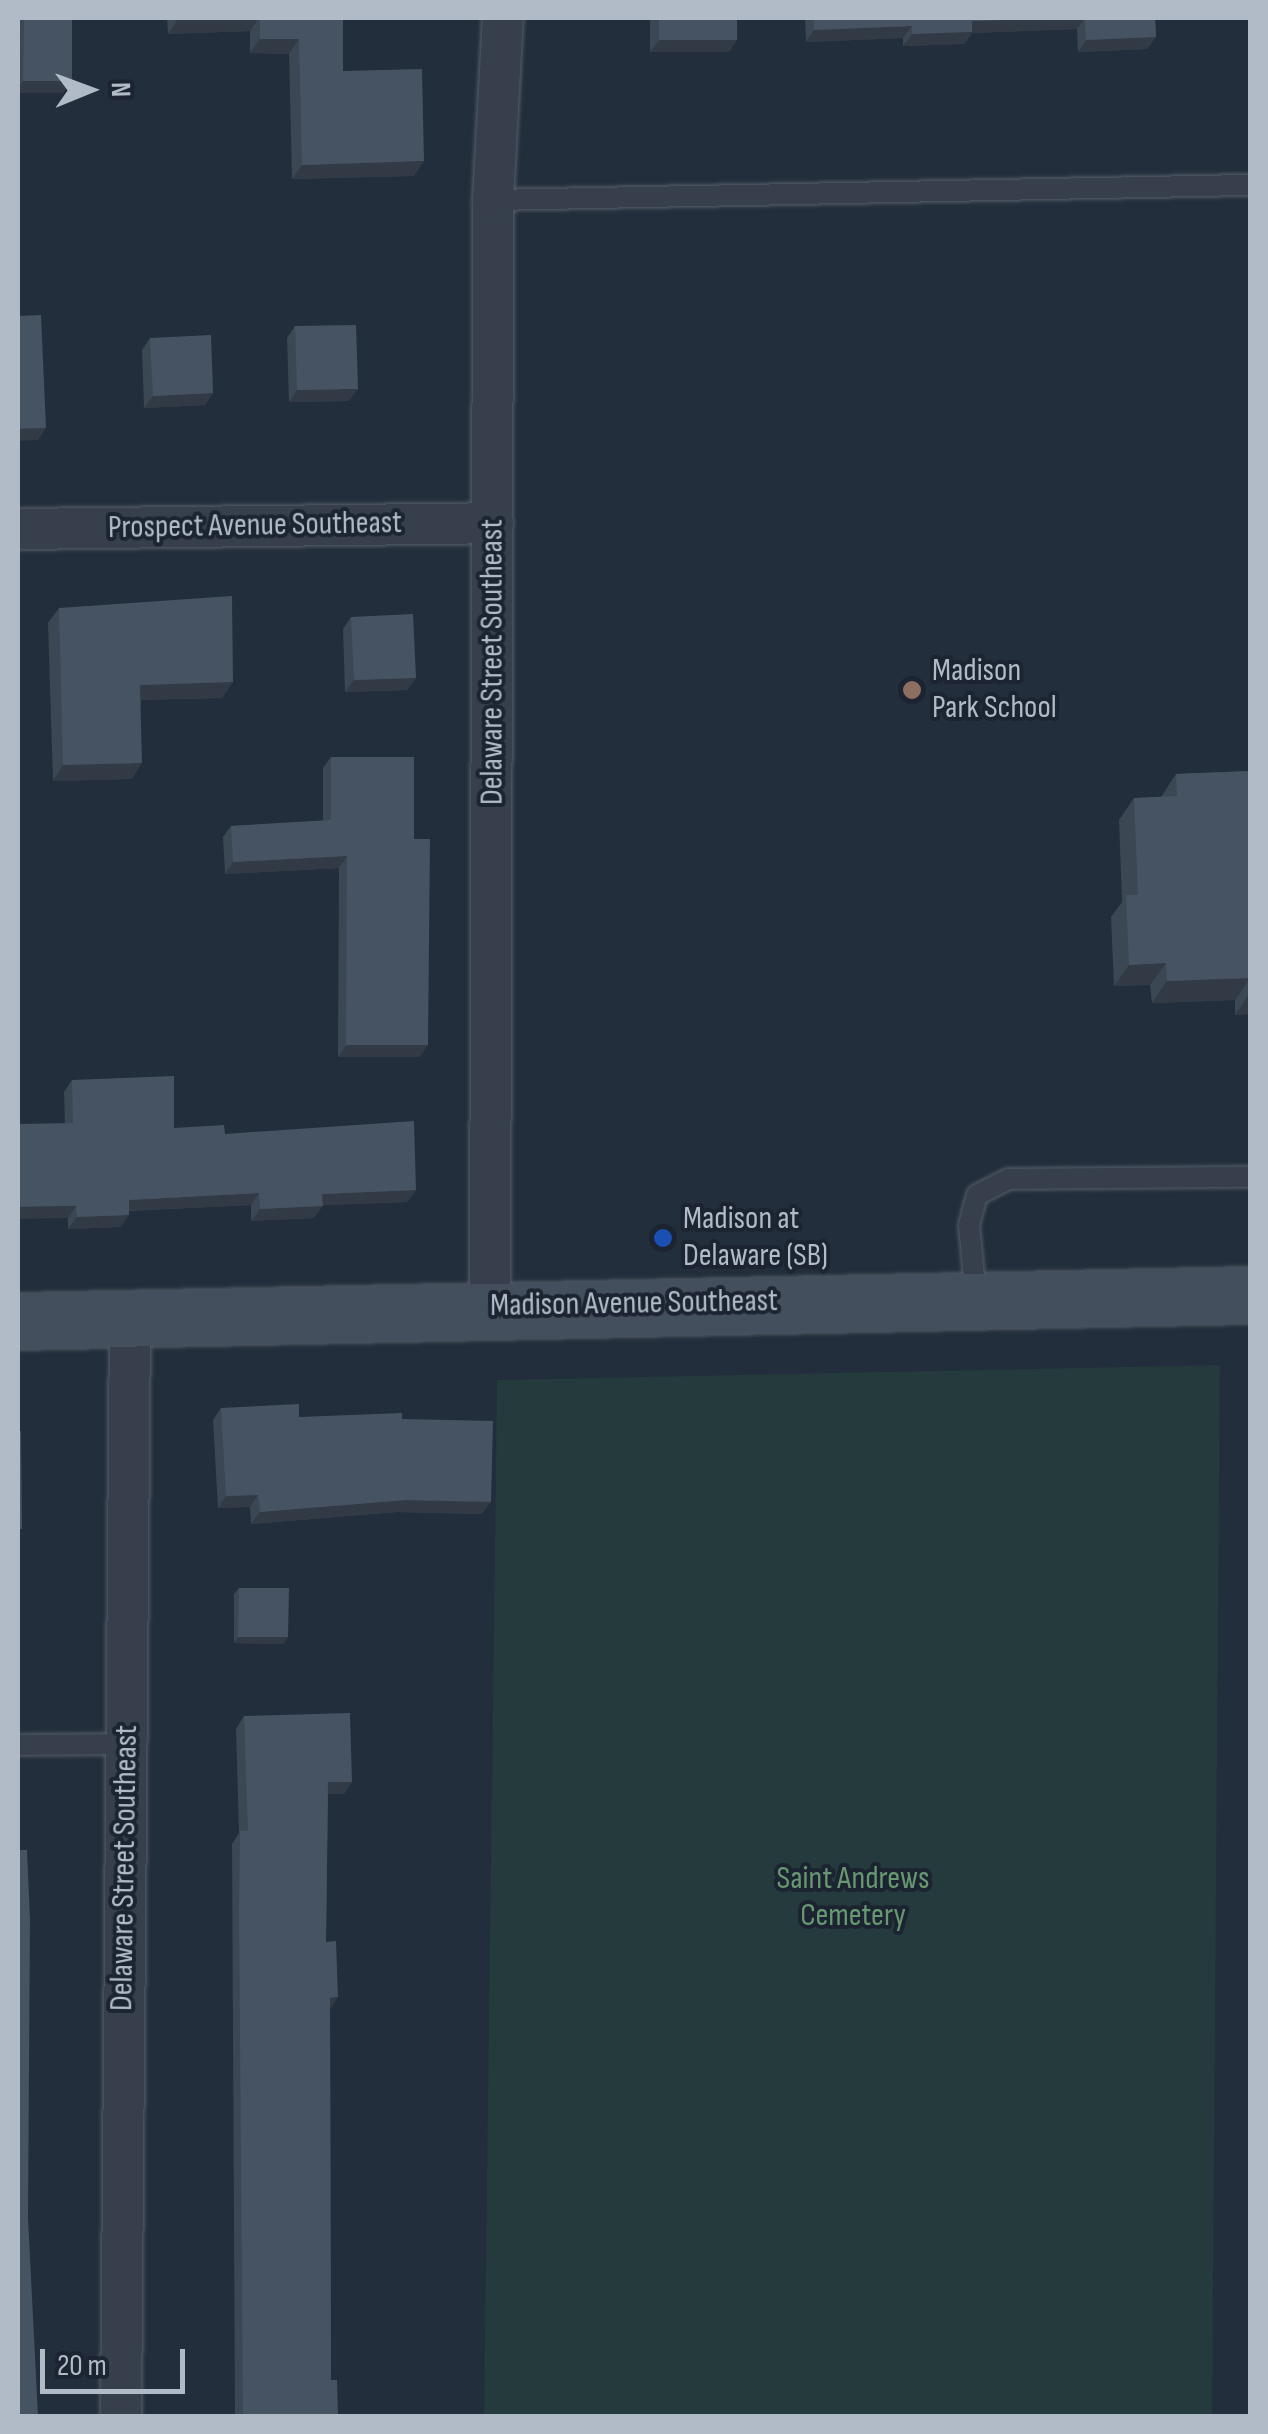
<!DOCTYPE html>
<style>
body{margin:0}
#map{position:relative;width:1268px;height:2434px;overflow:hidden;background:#222e3b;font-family:"Sofia Sans Condensed",sans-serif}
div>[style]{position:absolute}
.green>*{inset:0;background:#243a3c}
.roads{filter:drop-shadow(0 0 2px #545d69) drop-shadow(0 0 2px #545d69)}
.lane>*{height:20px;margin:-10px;padding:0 10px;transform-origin:10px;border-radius:10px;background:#363f4b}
.street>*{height:40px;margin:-20px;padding:0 20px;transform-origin:20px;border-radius:20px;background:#363f4b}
.secondary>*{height:55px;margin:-27.5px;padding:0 27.5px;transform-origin:27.5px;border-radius:27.5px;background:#444f5e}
.wall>*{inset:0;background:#3c4754}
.shaded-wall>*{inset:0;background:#313a45}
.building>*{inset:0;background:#465362}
.dots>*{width:28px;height:28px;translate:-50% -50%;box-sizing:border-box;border:5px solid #1b2430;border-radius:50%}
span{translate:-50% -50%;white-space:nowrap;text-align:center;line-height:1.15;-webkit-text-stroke:8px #1b2430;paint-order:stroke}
.street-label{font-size:32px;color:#b1bac7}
.poi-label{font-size:32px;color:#b1bac7}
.left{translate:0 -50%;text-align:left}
.park-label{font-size:32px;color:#689871}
.frame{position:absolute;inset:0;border:20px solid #b1bac7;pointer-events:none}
.north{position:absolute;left:40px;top:40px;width:100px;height:100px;-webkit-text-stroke:8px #1b2430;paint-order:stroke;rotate:89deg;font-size:28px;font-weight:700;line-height:40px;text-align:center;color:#b1bac7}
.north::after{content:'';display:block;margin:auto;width:35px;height:45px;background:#b1bac7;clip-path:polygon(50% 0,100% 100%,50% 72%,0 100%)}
.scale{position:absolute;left:40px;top:2349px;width:145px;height:45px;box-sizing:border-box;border:5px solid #b1bac7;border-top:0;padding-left:12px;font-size:30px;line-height:35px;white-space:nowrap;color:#b1bac7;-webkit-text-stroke:8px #1b2430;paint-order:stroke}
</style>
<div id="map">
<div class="green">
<i style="clip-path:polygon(1220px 1365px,1212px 2416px,484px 2416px,497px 1380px)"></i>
</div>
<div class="roads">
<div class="lane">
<i style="left:493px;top:200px;width:757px;rotate:-1.14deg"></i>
<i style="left:976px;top:1297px;width:72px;rotate:-95.6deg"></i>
<i style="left:969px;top:1225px;width:31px;rotate:-75deg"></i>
<i style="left:977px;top:1195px;width:36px;rotate:-27deg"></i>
<i style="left:1009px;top:1179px;width:241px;rotate:-0.5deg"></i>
<i style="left:18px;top:1745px;width:109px;rotate:-0.5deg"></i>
</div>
<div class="street">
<i style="left:18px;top:529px;width:475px;rotate:-0.7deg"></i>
<i style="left:490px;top:1308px;width:1108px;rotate:-89.84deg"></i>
<i style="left:493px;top:200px;width:182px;rotate:-86.9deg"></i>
<i style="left:121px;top:2416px;width:1096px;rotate:-89.53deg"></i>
</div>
<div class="secondary">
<i style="left:18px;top:1321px;width:1232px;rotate:-1.21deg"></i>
</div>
</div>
<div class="wall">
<i style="clip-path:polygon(18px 18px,72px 18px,72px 81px,63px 93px,18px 93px)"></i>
<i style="clip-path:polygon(167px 18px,343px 18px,343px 71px,414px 176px,292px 179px,289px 54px,250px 53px,250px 31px,168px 34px)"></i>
<i style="clip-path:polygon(650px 18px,737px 18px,729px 52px,650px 52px)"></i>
<i style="clip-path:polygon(805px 18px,1155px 18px,1156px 37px,1147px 49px,1078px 52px,1077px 29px,972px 33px,964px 44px,903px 46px,903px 38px,806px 42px)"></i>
<i style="clip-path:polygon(295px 326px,349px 401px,289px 402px,287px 338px)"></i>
<i style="clip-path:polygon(150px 338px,213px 393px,205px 405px,144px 408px,142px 350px)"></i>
<i style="clip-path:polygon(59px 608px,233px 682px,222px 698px,141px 700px,132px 779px,53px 781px,48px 623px)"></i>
<i style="clip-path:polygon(351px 617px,416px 678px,407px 690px,345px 692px,343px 629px)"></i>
<i style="clip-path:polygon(331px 757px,414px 839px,420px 1057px,338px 1057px,339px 868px,225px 874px,223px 837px,231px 826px,323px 821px,323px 768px)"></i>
<i style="clip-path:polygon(1250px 771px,1250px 1014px,1235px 1015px,1235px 1000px,1152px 1003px,1150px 985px,1114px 986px,1111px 917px,1122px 902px,1119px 820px,1134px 798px,1161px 797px,1176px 774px)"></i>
<i style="clip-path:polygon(72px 1080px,174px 1128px,225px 1134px,416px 1190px,407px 1202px,322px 1205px,314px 1218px,251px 1221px,251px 1205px,129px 1211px,121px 1227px,68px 1229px,64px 1092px)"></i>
<i style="clip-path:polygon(221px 1408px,299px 1417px,402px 1419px,482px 1514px,397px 1512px,251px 1524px,250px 1507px,218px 1508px,213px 1420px)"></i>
<i style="clip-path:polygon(239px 1588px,284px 1644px,234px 1643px,234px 1594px)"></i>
<i style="clip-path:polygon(244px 1716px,352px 1782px,344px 1794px,328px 1794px,326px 1942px,330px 2010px,331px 2380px,338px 2416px,235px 2416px,232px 1844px,239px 1833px,236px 1729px)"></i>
</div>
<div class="shaded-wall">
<i style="clip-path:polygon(230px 18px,259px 18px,250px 31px,168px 34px,178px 19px)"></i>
<i style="clip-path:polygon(1085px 18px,1077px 29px,972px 33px,964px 44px,903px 46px,912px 34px,972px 21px)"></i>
<i style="clip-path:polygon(912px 26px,903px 38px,806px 42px,814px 30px)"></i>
<i style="clip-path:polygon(1156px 37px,1147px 49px,1078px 52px,1086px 40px)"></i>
<i style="clip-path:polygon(260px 39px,299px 39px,289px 54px,250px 53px)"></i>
<i style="clip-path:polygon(659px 40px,737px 40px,729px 52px,650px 52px)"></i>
<i style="clip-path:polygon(23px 81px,72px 81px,63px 93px,18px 93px,18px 89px)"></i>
<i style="clip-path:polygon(424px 161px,414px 176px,292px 179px,302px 165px)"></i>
<i style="clip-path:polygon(358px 389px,349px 401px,289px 402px,297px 390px)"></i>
<i style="clip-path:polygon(213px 393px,205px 405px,144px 408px,153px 396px)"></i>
<i style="clip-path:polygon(46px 428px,38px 440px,18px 441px,18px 429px)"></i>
<i style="clip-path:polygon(416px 678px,407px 690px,345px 692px,354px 680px)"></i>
<i style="clip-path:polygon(233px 682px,222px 698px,129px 700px,140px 685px)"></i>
<i style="clip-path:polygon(142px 763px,132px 779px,53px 781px,63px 765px)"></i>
<i style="clip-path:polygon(347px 856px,339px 868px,225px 874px,233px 862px)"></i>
<i style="clip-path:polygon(1166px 963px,1150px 985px,1114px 986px,1129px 965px)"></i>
<i style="clip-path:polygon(1250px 978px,1235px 1000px,1152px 1003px,1167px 981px)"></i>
<i style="clip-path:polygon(1250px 993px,1250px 1014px,1235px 1015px)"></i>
<i style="clip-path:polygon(346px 1045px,428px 1045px,420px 1057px,338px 1057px)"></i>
<i style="clip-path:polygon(416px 1190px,407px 1202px,314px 1206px,322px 1194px)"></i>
<i style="clip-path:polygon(259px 1193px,251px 1205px,120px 1211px,129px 1200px)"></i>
<i style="clip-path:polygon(76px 1206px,68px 1218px,18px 1219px,18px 1207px)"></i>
<i style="clip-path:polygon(323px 1206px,314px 1218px,251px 1221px,260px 1209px)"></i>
<i style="clip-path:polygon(129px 1215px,121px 1227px,68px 1229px,77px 1217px)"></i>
<i style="clip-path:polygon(258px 1495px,250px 1507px,218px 1508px,226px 1496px)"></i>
<i style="clip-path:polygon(406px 1500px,491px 1502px,482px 1514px,397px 1512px,251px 1524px,260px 1512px)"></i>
<i style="clip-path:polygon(238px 1637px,288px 1637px,284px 1644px,234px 1643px)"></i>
<i style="clip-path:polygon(328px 1782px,352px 1782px,344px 1794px,319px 1794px)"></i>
<i style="clip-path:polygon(338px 1997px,330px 2010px,330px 1998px)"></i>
</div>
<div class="building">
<i style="clip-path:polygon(24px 18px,72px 18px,72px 81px,23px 81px)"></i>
<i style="clip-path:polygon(178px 18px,230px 18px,178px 19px)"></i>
<i style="clip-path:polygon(260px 18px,343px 18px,343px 71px,422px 69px,424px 161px,302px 165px,299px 39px,260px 39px)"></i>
<i style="clip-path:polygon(659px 18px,737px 18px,737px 40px,659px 40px)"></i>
<i style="clip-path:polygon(814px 18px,1070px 18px,972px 21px,972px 32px,912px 34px,912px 26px,814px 30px)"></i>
<i style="clip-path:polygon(1085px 18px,1155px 18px,1156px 37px,1086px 40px)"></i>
<i style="clip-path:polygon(41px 315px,46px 428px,18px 429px,18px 316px)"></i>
<i style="clip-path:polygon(356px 325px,358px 389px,297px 390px,295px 326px)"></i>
<i style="clip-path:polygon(211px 335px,213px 393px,153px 396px,150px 338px)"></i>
<i style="clip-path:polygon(232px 596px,233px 682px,140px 685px,142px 763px,63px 765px,59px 608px)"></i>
<i style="clip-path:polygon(413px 614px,416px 678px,354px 680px,351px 617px)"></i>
<i style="clip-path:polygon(331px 757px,414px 757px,414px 839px,430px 839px,428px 1045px,346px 1045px,347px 856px,233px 862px,231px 826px,331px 820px)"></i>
<i style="clip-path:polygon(1250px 771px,1250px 993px,1250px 978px,1167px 981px,1166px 963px,1129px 965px,1126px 895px,1138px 895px,1134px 798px,1177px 796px,1176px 774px)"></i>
<i style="clip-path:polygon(174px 1076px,174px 1128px,224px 1125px,225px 1134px,414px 1121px,416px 1190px,322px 1194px,323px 1206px,260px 1209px,259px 1193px,129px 1200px,129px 1215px,77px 1217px,76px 1206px,18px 1207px,18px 1124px,73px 1123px,72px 1080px)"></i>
<i style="clip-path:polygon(299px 1404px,299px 1417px,402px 1413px,402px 1419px,493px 1421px,491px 1502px,406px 1500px,260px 1512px,258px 1495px,226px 1496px,221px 1408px)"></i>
<i style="clip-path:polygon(18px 1431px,21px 1431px,22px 1529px,18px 1529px)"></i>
<i style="clip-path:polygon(239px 1588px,289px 1588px,288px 1637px,238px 1637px)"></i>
<i style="clip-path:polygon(350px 1713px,352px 1782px,328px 1782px,326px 1942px,336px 1941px,338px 1997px,330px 1998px,331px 2380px,337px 2380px,338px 2416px,243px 2416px,239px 1909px,240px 1831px,248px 1831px,244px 1716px)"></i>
<i style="clip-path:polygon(18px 1850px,27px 1850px,30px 1919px,28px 2218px,38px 2416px,18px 2416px)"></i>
</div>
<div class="dots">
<i style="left:912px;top:690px;background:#8d6e63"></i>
<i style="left:663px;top:1238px;background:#1a4fb4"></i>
</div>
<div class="street-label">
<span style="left:255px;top:526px;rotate:-1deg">Prospect Avenue Southeast</span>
<span style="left:493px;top:662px;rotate:-90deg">Delaware Street Southeast</span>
<span style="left:634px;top:1304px;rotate:-1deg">Madison Avenue Southeast</span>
<span style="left:125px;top:1868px;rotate:-89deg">Delaware Street Southeast</span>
</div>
<div class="poi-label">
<span class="left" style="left:932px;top:690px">Madison<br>Park School</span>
<span class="left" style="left:683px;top:1238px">Madison at<br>Delaware (SB)</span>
</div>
<div class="park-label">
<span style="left:853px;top:1898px">Saint Andrews<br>Cemetery</span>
</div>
<div class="frame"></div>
<div class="north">N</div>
<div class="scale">20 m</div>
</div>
